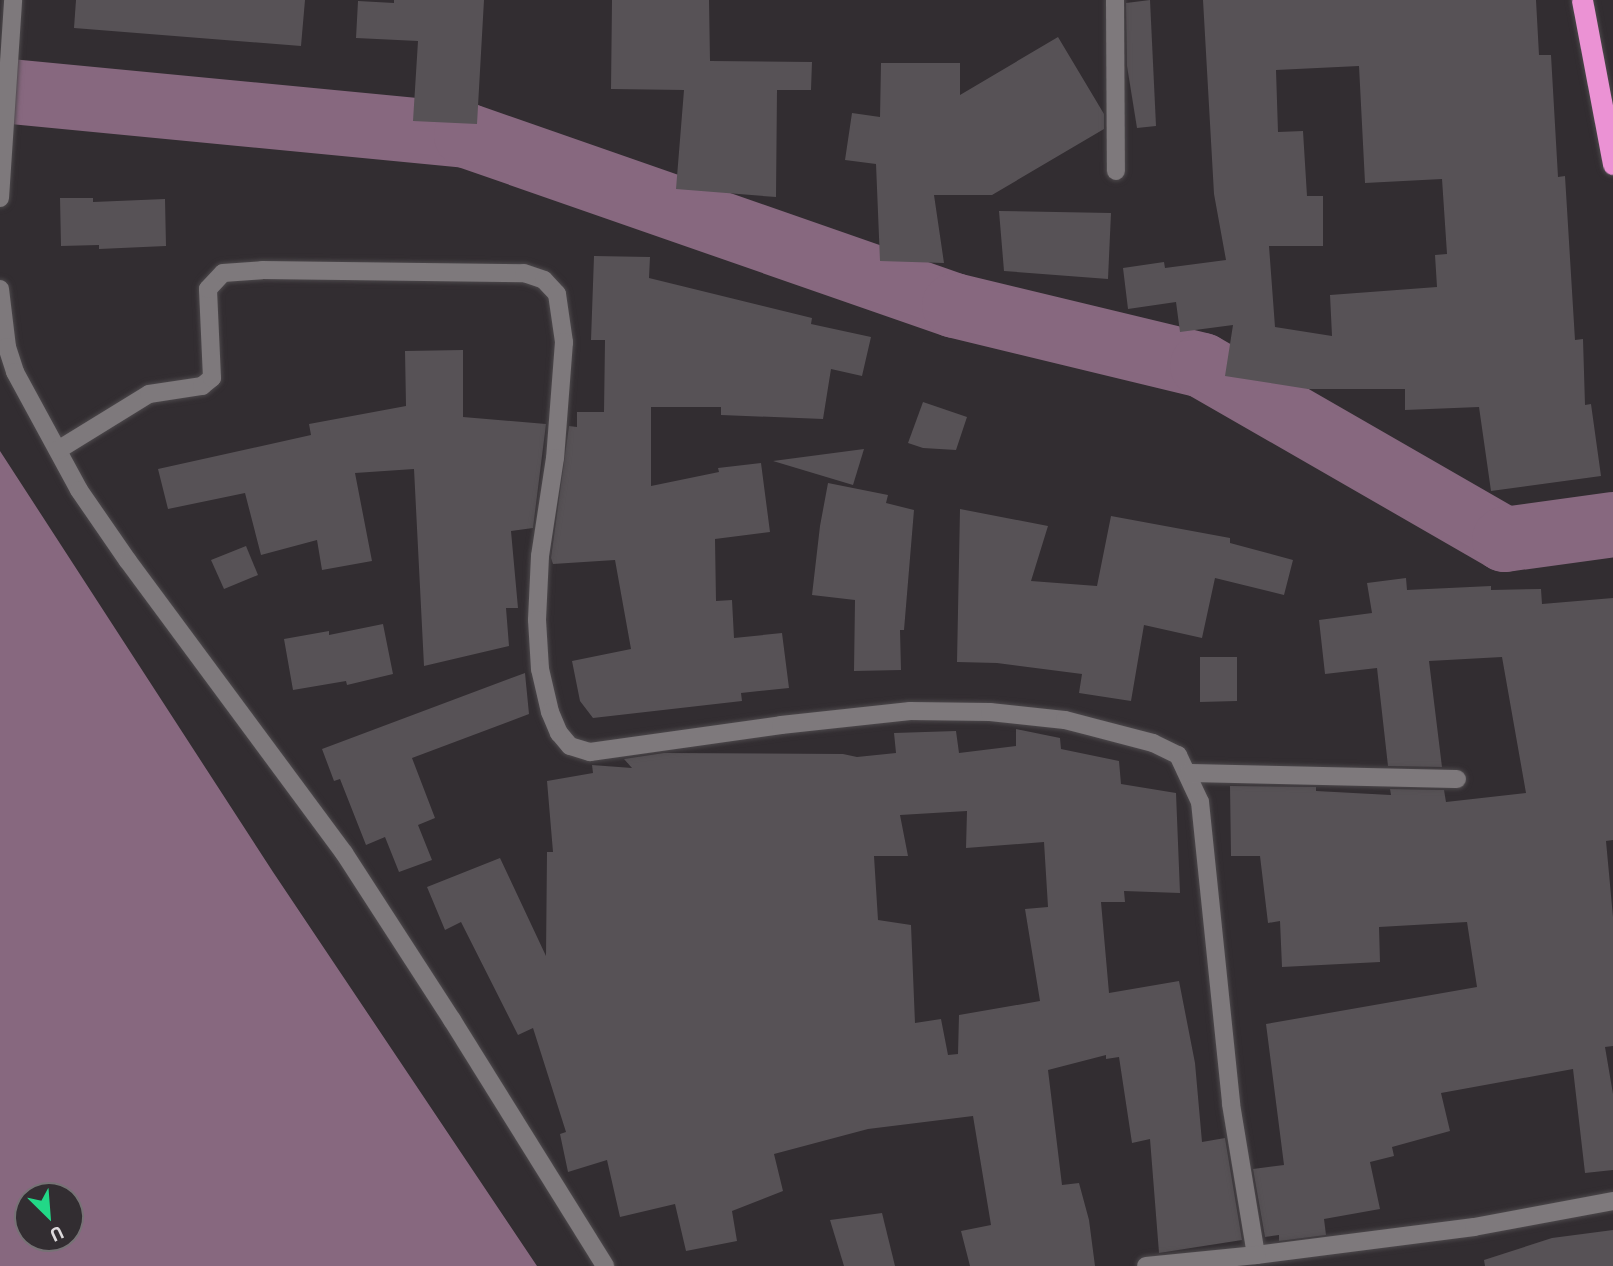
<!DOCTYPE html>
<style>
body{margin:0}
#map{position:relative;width:1613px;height:1266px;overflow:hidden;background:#322d31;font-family:"Titillium Web",sans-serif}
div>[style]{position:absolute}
.water>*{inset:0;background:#87687f}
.river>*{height:65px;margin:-32.5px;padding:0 32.5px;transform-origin:32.5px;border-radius:32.5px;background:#87687f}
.building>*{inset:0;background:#575256}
.roads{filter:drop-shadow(0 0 2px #4d494c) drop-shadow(0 0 2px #4d494c)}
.minor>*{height:18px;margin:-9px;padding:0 9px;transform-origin:9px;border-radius:9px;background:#7e797c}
.highway>*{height:21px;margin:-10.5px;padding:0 10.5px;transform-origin:10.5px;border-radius:10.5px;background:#eb92d4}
span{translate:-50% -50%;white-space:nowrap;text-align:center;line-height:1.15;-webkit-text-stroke:5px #322d31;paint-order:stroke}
.north{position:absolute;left:14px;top:1182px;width:70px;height:70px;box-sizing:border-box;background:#322d31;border:2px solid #767275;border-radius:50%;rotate:155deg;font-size:19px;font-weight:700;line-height:28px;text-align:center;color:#dddadc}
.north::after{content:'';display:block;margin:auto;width:24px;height:32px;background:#22d887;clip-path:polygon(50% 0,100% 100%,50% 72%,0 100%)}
</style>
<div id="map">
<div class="water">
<i style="clip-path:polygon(evenodd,0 451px,273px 872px,537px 1266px,0 1266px,0 451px,28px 1196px,70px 1196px,70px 1238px,28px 1238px,28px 1196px)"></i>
</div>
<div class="river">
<i style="left:0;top:90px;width:468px;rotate:5.5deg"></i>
<i style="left:466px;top:135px;width:517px;rotate:19.21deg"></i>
<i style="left:954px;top:305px;width:255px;rotate:13.6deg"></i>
<i style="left:1202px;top:365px;width:349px;rotate:29.9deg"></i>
<i style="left:1504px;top:539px;width:110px;rotate:-7.8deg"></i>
</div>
<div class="building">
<i style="clip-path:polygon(76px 0,305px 0,301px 46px,74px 28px)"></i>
<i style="clip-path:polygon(394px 0,484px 0,477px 124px,413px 121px,418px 41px,356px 38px,358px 1px,394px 3px)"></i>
<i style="clip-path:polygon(612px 0,709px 0,710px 61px,812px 62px,811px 90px,777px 90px,776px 197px,676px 189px,684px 90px,611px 89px)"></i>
<i style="clip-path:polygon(1150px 0,1156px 126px,1137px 128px,1127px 66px,1126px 3px)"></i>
<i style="clip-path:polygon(evenodd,1203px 0,1536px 0,1539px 55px,1551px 55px,1558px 177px,1565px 176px,1575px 340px,1583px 339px,1585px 405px,1591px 404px,1601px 476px,1491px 491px,1479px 407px,1405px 410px,1405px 389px,1308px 389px,1225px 376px,1233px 325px,1180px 332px,1176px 302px,1128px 309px,1123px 268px,1164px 262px,1165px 268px,1226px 260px,1214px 194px,1203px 0,1359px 66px,1365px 183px,1442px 179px,1447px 254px,1435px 255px,1437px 287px,1330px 295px,1332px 336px,1275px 327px,1269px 246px,1323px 246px,1323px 196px,1307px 196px,1303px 131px,1278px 132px,1276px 70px,1359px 66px)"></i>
<i style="clip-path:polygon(1058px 37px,1104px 114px,1104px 129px,992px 195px,934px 195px,944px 263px,880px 261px,876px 164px,845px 160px,852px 113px,880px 117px,881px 63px,960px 63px,960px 95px)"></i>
<i style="clip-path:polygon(60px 198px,93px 198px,93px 202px,165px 199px,166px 246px,99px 249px,99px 245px,61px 246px)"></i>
<i style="clip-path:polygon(999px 211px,1111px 213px,1108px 279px,1004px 271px)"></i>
<i style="clip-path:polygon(594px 256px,650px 257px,649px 278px,812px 318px,811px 324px,871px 337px,862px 376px,831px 369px,823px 419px,721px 415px,721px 407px,651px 407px,651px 486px,719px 472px,718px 468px,761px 463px,770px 532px,715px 539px,716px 601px,732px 600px,734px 638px,782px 633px,789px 688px,741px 693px,742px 701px,593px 718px,580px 701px,572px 661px,631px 649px,615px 560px,553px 564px,551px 558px,569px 426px,577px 427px,577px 412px,604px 412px,605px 340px,591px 340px)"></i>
<i style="clip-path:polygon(463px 350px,463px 417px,546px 424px,533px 528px,511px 531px,518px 608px,506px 608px,509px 646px,424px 666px,414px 469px,355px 473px,372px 561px,322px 570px,317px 540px,261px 555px,245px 493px,168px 509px,158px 469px,311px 435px,309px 424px,406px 406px,405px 351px)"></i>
<i style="clip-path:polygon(923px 402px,967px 417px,956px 450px,923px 448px,908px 443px)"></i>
<i style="clip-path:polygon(864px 449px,853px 485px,773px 461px)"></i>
<i style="clip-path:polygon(828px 483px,888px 495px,886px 503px,914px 510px,904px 630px,900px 630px,901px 670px,854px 671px,855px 600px,812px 595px,820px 526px)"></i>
<i style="clip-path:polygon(960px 509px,1048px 526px,1031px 581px,1097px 586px,1111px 516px,1230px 538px,1230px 543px,1293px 560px,1284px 595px,1215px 578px,1202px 638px,1144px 625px,1131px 701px,1079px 693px,1082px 674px,997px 663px,957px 662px)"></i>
<i style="clip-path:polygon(246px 546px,258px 575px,224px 589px,211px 560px)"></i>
<i style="clip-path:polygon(1406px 578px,1407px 590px,1491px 586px,1491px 590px,1541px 589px,1542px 604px,1613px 598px,1613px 840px,1606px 841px,1613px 917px,1613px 1046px,1605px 1047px,1613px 1094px,1613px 1170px,1585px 1173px,1573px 1069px,1441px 1093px,1450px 1131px,1392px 1147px,1394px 1156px,1370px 1162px,1380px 1209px,1324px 1219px,1326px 1235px,1279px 1241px,1279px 1235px,1265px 1237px,1253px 1169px,1284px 1165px,1266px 1024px,1477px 987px,1467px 922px,1379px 927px,1380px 962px,1282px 967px,1280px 921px,1268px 923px,1260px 856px,1231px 856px,1230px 786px,1316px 787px,1316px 791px,1391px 795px,1390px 789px,1444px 790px,1446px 802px,1526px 793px,1502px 657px,1429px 661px,1442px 767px,1388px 766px,1377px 668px,1325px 674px,1319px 620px,1372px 613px,1367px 583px)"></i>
<i style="clip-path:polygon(383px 624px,393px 674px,347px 685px,346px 681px,293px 690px,284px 639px,329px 631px,329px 635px)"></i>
<i style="clip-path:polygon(1200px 657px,1237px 657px,1237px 701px,1200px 702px)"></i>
<i style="clip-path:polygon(525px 673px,529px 714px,412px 758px,435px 818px,418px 825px,432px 860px,399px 872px,385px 837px,366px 845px,340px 779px,334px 781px,322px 749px)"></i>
<i style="clip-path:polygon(evenodd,1016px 729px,1060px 738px,1061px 749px,1119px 761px,1121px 784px,1176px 793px,1180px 893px,1124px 891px,1125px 902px,1101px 902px,1109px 993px,1179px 981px,1195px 1063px,1202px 1142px,1225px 1138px,1242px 1240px,1159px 1253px,1150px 1139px,1132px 1143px,1119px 1057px,1106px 1059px,1106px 1055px,1048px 1070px,1062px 1185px,1079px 1183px,1089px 1220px,1095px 1266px,970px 1266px,961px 1231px,991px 1225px,973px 1116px,868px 1129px,774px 1154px,783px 1191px,732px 1211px,737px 1241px,686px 1251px,675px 1204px,620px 1217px,607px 1160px,568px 1172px,560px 1134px,566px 1132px,533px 1028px,518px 1035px,461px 922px,445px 930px,427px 887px,500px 858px,546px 956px,547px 852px,553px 852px,547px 781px,593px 773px,592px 765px,632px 768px,624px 759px,664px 753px,843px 754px,857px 757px,896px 753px,894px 733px,956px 731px,959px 753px,1016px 746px,1016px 729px,967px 811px,966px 848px,1044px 842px,1048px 907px,1025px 909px,1040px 1001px,959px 1015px,958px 1054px,948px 1055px,941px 1019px,915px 1023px,911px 925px,878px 920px,874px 856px,908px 856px,900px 815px,967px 811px)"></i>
<i style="clip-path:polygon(882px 1213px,895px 1266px,844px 1266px,830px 1220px)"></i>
<i style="clip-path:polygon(1613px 1230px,1613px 1266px,1485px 1266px,1484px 1260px,1552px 1238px)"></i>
</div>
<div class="roads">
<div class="minor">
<i style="left:1115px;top:0;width:171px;rotate:89.7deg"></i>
<i style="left:0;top:198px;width:198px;rotate:-86.2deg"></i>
<i style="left:0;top:289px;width:58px;rotate:83.1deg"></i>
<i style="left:7px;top:347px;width:26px;rotate:72deg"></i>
<i style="left:15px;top:372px;width:134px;rotate:61.5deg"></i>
<i style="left:79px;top:490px;width:86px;rotate:55.4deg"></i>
<i style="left:128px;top:561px;width:363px;rotate:53.5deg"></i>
<i style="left:344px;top:853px;width:199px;rotate:57.1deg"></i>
<i style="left:452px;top:1020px;width:290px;rotate:58.1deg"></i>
<i style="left:58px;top:450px;width:107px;rotate:-31.6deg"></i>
<i style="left:149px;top:394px;width:54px;rotate:-8.6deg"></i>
<i style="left:202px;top:386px;width:13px;rotate:-39deg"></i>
<i style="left:212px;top:378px;width:89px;rotate:-92.6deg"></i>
<i style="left:208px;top:289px;width:22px;rotate:-47deg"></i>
<i style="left:223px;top:273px;width:39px;rotate:-4deg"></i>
<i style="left:262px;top:270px;width:262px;rotate:0.7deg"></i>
<i style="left:524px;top:273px;width:21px;rotate:19deg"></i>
<i style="left:544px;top:280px;width:19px;rotate:47deg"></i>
<i style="left:557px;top:294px;width:49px;rotate:81.7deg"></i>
<i style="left:564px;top:342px;width:116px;rotate:94.4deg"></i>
<i style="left:555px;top:458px;width:99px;rotate:98.7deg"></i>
<i style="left:540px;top:556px;width:64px;rotate:92.7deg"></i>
<i style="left:537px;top:620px;width:49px;rotate:86.5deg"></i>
<i style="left:540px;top:669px;width:44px;rotate:76.9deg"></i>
<i style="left:550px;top:712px;width:23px;rotate:67deg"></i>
<i style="left:559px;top:733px;width:17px;rotate:50deg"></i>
<i style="left:570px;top:746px;width:21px;rotate:17deg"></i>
<i style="left:590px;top:752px;width:193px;rotate:-8deg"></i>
<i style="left:781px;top:725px;width:130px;rotate:-6.2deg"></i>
<i style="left:910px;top:711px;width:80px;rotate:0.7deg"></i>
<i style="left:990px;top:712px;width:75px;rotate:6.1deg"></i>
<i style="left:1065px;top:720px;width:91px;rotate:14.6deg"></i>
<i style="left:1153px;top:743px;width:28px;rotate:26deg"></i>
<i style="left:1178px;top:755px;width:52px;rotate:64.9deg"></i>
<i style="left:1200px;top:802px;width:304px;rotate:84.1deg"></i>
<i style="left:1231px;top:1104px;width:153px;rotate:80.6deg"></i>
<i style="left:1256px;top:1255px;width:220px;rotate:-7.3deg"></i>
<i style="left:1474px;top:1227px;width:141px;rotate:-10.6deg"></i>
<i style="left:1189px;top:773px;width:268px;rotate:1.3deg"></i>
<i style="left:1146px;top:1266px;width:111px;rotate:-5.7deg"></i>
</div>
<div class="highway">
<i style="left:1582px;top:0;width:167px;rotate:79.3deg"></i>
</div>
</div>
<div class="north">U</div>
</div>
